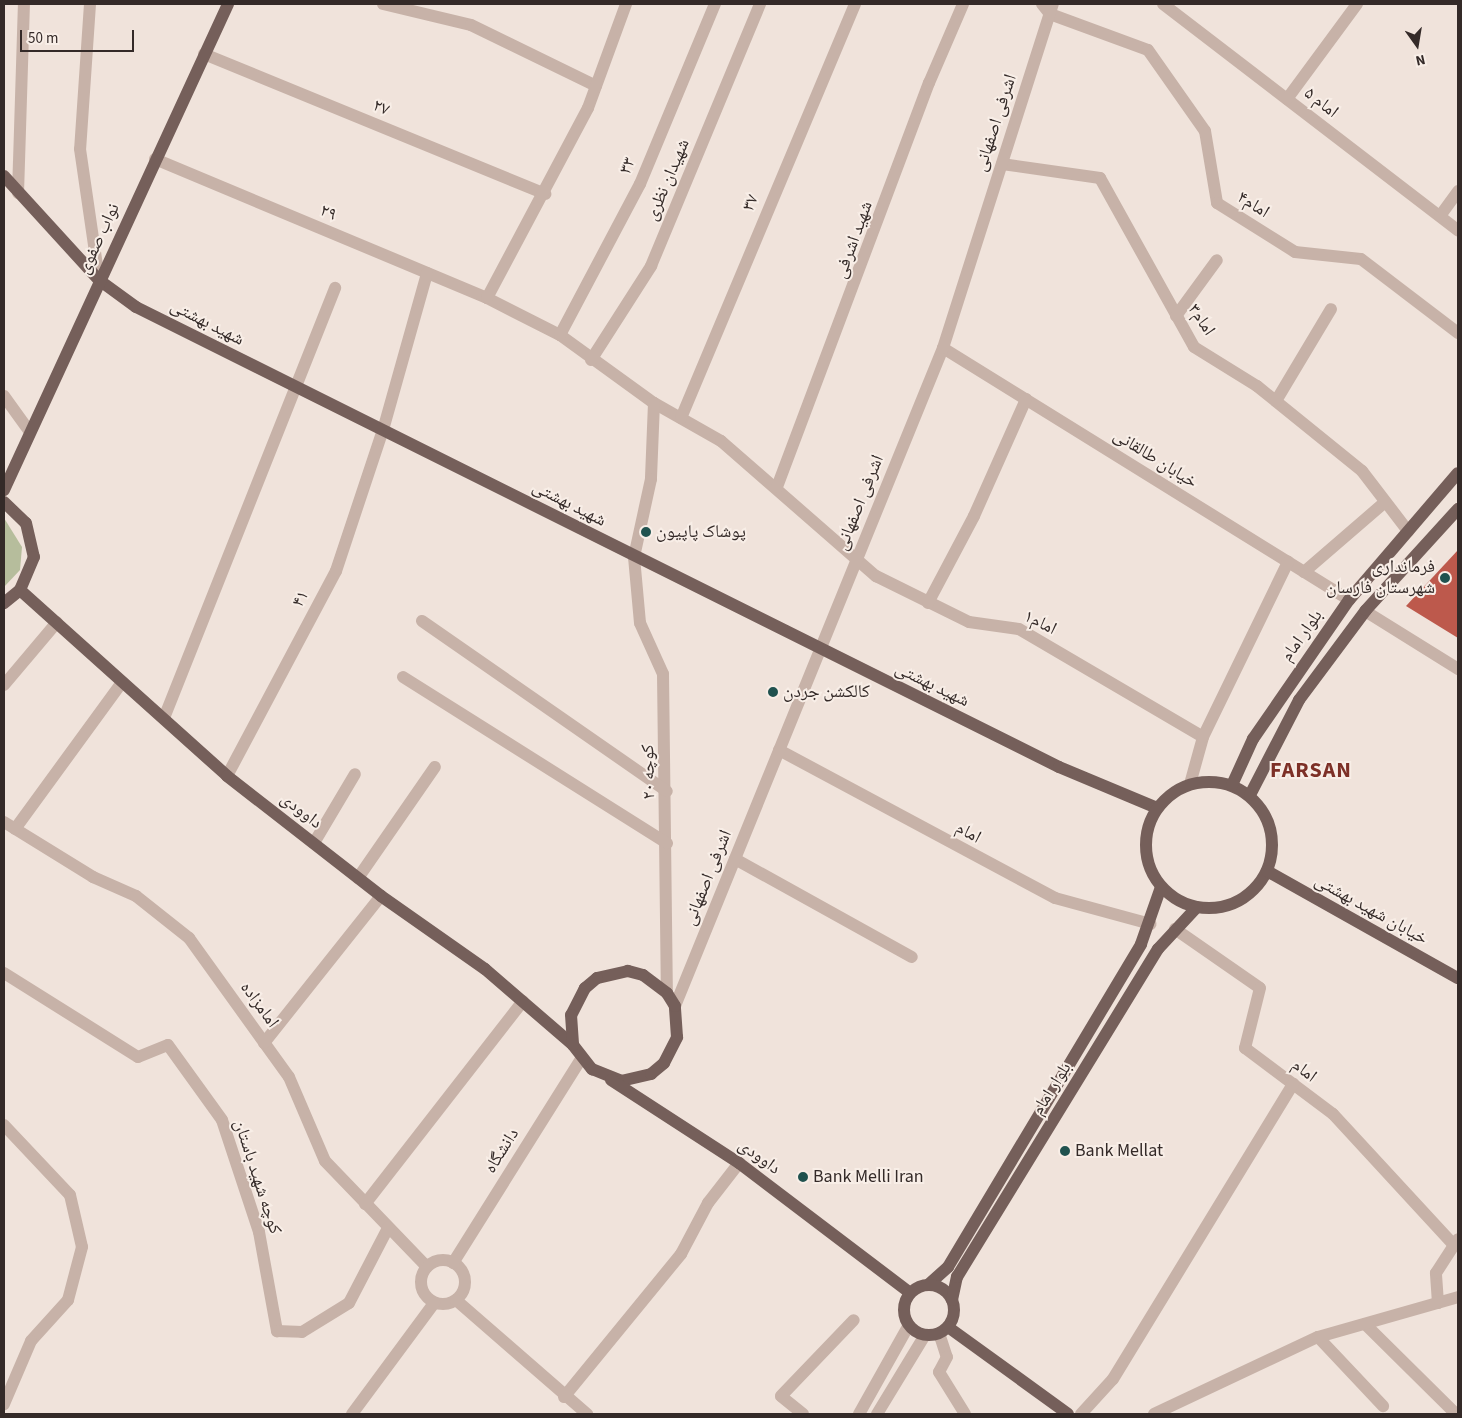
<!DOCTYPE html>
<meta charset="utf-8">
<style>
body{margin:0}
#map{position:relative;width:1462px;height:1418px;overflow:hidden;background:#f0e3db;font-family:"Source Sans 3","Noto Naskh Arabic",sans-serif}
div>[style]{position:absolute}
.green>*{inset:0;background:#b6bd9c}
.building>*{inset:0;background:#bd594c}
.minor>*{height:12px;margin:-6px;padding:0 6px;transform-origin:6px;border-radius:6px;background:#c7b2a8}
.minor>.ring{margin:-6px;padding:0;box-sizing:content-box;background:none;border:12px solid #c7b2a8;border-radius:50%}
.major>*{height:12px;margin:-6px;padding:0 6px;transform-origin:6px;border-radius:6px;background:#755f5a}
.major>.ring{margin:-6px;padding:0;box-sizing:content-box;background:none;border:12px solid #755f5a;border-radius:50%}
.dots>*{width:14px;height:14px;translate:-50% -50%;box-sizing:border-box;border:2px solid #f8eee7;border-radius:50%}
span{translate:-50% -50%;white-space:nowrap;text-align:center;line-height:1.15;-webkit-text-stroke:4px #f8eee7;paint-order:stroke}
.street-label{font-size:18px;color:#342a28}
.poi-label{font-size:18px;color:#342a28}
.left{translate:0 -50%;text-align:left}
.right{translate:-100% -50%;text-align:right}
.district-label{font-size:22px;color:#7d3027;font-weight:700;letter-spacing:1px}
.frame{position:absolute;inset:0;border:5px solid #342a28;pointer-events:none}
.north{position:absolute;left:1392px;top:20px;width:50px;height:50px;-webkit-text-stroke:4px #f8eee7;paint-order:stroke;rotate:167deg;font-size:14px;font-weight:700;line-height:20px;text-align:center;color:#342a28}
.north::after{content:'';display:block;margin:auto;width:18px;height:22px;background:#342a28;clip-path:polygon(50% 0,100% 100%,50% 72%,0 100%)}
.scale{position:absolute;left:20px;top:30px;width:114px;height:22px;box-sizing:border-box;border:2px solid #342a28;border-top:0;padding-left:6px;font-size:15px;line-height:18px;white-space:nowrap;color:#342a28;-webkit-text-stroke:4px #f8eee7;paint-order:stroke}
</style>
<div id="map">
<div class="green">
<i style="clip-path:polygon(4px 518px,22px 547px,20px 570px,4px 587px)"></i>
</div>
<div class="building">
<i style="clip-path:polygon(1458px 550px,1458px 638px,1406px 606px)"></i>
</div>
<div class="minor">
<i style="left:90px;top:4px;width:145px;rotate:93.9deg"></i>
<i style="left:80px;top:149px;width:132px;rotate:81.7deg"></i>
<i style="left:383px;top:4px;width:90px;rotate:13.4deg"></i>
<i style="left:471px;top:25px;width:139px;rotate:26deg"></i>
<i style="left:1042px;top:4px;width:13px;rotate:51deg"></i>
<i style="left:1050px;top:14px;width:104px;rotate:20.2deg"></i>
<i style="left:1148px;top:50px;width:99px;rotate:54.9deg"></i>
<i style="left:1205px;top:131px;width:73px;rotate:80.5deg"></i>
<i style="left:1217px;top:203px;width:92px;rotate:32.1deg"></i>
<i style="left:1295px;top:252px;width:66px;rotate:6.1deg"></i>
<i style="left:1361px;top:259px;width:122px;rotate:37.3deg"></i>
<i style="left:1163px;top:4px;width:372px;rotate:37.5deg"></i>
<i style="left:204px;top:54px;width:369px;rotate:22.3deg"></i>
<i style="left:1287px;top:99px;width:118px;rotate:-53.6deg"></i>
<i style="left:155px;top:159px;width:360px;rotate:22.7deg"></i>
<i style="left:487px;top:298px;width:82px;rotate:26.9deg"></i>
<i style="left:560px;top:335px;width:116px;rotate:35.9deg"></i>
<i style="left:654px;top:403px;width:77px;rotate:29.6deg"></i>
<i style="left:721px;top:441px;width:206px;rotate:41.1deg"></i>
<i style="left:876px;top:576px;width:104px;rotate:26.3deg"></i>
<i style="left:969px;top:622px;width:50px;rotate:8deg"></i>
<i style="left:1019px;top:629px;width:213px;rotate:30.4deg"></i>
<i style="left:1002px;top:164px;width:99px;rotate:8.1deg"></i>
<i style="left:1100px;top:178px;width:193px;rotate:60.9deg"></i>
<i style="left:1194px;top:347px;width:74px;rotate:31.8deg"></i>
<i style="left:1257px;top:386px;width:135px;rotate:39deg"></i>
<i style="left:1362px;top:471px;width:76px;rotate:52.5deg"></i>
<i style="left:18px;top:193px;width:189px;rotate:-88.2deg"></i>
<i style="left:1440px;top:216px;width:31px;rotate:-54deg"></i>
<i style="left:487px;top:298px;width:215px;rotate:-62deg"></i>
<i style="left:588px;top:108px;width:111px;rotate:-69.9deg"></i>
<i style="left:1176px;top:316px;width:69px;rotate:-53.8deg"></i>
<i style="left:560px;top:335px;width:171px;rotate:-62.1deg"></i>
<i style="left:640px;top:184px;width:195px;rotate:-67.4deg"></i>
<i style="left:943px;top:348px;width:478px;rotate:31.8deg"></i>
<i style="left:591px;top:360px;width:112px;rotate:-57.4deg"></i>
<i style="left:651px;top:266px;width:284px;rotate:-67.4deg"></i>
<i style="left:4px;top:396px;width:44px;rotate:54.2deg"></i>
<i style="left:1276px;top:401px;width:107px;rotate:-59.1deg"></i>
<i style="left:654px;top:403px;width:76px;rotate:92.3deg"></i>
<i style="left:651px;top:479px;width:80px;rotate:102.3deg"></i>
<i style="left:634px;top:557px;width:66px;rotate:84.8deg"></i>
<i style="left:640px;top:623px;width:56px;rotate:65.7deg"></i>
<i style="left:663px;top:674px;width:319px;rotate:89.3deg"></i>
<i style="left:681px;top:418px;width:449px;rotate:-67.2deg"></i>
<i style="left:777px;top:487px;width:432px;rotate:-69.4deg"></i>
<i style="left:929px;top:83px;width:86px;rotate:-66.7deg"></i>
<i style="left:1304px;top:572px;width:107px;rotate:-40.8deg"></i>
<i style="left:928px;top:603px;width:98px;rotate:-62.1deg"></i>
<i style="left:974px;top:516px;width:128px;rotate:-66deg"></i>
<i style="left:1365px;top:611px;width:110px;rotate:31.9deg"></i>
<i style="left:422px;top:621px;width:298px;rotate:34.8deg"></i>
<i style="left:403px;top:677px;width:312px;rotate:32.2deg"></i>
<i style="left:4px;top:685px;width:82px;rotate:-49.9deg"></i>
<i style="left:164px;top:718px;width:463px;rotate:-68.3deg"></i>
<i style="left:779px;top:750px;width:313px;rotate:28.2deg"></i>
<i style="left:1055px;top:898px;width:99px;rotate:15.2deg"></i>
<i style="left:227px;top:776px;width:232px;rotate:-62deg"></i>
<i style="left:336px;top:571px;width:149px;rotate:-71.6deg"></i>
<i style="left:383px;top:430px;width:163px;rotate:-74.3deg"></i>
<i style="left:1190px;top:784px;width:49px;rotate:-74.5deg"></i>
<i style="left:1203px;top:737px;width:195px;rotate:-64.1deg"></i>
<i style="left:4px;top:822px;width:105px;rotate:31.7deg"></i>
<i style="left:93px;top:877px;width:47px;rotate:23.8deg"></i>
<i style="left:136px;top:896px;width:68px;rotate:38.4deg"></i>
<i style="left:189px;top:938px;width:171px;rotate:54.3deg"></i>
<i style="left:289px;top:1077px;width:91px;rotate:66.8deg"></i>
<i style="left:325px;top:1161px;width:147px;rotate:46.1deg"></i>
<i style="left:15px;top:829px;width:182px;rotate:-53.9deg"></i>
<i style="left:314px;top:843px;width:80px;rotate:-59.3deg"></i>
<i style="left:735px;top:859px;width:202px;rotate:29deg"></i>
<i style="left:358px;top:878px;width:135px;rotate:-55.3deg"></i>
<i style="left:1175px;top:929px;width:103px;rotate:34.8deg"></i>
<i style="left:1260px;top:988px;width:62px;rotate:104deg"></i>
<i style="left:1245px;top:1048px;width:110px;rotate:36.9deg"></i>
<i style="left:1333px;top:1114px;width:178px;rotate:47.3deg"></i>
<i style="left:4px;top:973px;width:158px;rotate:32.1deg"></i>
<i style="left:138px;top:1057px;width:32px;rotate:-22deg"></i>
<i style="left:168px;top:1045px;width:92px;rotate:54.2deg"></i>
<i style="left:222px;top:1120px;width:118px;rotate:71.7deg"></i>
<i style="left:259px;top:1232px;width:101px;rotate:79.7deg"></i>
<i style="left:277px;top:1331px;width:25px;rotate:2deg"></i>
<i style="left:302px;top:1332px;width:55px;rotate:-31.7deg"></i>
<i style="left:349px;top:1303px;width:85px;rotate:-62.5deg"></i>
<i style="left:675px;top:1006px;width:710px;rotate:-67.84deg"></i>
<i style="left:943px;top:348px;width:361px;rotate:-72.3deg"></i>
<i style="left:264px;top:1043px;width:188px;rotate:-51.5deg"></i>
<i style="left:4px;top:1125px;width:96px;rotate:46.7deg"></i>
<i style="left:70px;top:1195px;width:53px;rotate:77deg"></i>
<i style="left:82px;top:1247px;width:55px;rotate:104.8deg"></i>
<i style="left:68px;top:1300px;width:55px;rotate:132.1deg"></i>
<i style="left:31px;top:1341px;width:69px;rotate:113.2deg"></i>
<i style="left:365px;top:1204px;width:257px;rotate:-52.1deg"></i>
<i class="ring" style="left:421px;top:1260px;width:32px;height:32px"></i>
<i style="left:453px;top:1263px;width:241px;rotate:-57.9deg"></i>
<i style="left:456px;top:1300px;width:174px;rotate:41deg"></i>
<i style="left:1438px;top:1303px;width:30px;rotate:-94deg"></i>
<i style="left:1436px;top:1273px;width:40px;rotate:-57.1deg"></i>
<i style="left:1365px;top:1324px;width:128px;rotate:44.7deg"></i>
<i style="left:939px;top:1333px;width:25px;rotate:72deg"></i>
<i style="left:947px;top:1357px;width:17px;rotate:118deg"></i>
<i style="left:939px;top:1372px;width:49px;rotate:58.2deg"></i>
<i style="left:1318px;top:1337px;width:95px;rotate:46.7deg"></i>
<i style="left:564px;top:1397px;width:185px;rotate:-50.7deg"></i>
<i style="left:681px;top:1254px;width:58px;rotate:-62.1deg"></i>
<i style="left:708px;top:1203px;width:51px;rotate:-52.2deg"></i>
<i style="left:352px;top:1414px;width:138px;rotate:-53.5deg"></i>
<i style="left:803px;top:1414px;width:28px;rotate:-141deg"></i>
<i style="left:781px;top:1396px;width:105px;rotate:-46.2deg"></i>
<i style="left:859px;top:1414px;width:102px;rotate:-60.7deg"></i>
<i style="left:877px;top:1414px;width:92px;rotate:-58.7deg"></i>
<i style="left:1081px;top:1414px;width:47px;rotate:-47.6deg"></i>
<i style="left:1113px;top:1379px;width:346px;rotate:-58.6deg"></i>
<i style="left:1154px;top:1414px;width:181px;rotate:-25.2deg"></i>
<i style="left:1318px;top:1337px;width:146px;rotate:-15.9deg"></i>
</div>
<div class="major">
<i style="left:4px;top:176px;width:141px;rotate:47.6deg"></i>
<i style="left:99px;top:280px;width:46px;rotate:36.1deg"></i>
<i style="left:136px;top:307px;width:1031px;rotate:26.49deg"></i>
<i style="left:1059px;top:767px;width:106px;rotate:22.7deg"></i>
<i style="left:4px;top:490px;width:535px;rotate:-65.25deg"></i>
<i style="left:4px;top:502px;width:30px;rotate:44deg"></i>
<i style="left:26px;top:523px;width:35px;rotate:77deg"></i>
<i style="left:34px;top:557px;width:36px;rotate:113deg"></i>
<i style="left:20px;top:590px;width:21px;rotate:141deg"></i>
<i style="left:20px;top:590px;width:278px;rotate:41.9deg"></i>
<i style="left:227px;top:776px;width:195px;rotate:37.9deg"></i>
<i style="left:381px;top:896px;width:127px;rotate:35.1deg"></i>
<i style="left:485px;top:969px;width:116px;rotate:40.8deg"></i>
<i style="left:573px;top:1045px;width:31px;rotate:52deg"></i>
<i style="left:592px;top:1069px;width:31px;rotate:22deg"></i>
<i style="left:621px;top:1081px;width:31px;rotate:-13deg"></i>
<i style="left:651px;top:1074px;width:17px;rotate:-40deg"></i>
<i style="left:664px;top:1063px;width:29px;rotate:-63deg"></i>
<i style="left:677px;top:1037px;width:31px;rotate:-94deg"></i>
<i style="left:675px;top:1006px;width:15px;rotate:-122deg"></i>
<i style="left:667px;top:993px;width:30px;rotate:-143deg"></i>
<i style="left:643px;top:975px;width:16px;rotate:-165deg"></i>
<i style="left:628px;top:971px;width:32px;rotate:167deg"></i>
<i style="left:597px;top:978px;width:16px;rotate:140deg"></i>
<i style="left:585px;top:988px;width:30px;rotate:117deg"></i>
<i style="left:571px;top:1015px;width:30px;rotate:86deg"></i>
<i class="ring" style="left:1146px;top:782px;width:114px;height:114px"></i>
<i style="left:1232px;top:785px;width:51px;rotate:-65.5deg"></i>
<i style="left:1253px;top:739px;width:169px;rotate:-55.4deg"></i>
<i style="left:1349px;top:600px;width:167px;rotate:-49.4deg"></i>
<i style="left:1250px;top:795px;width:107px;rotate:-62.7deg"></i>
<i style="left:1299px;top:700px;width:112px;rotate:-53.3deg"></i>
<i style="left:1366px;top:610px;width:137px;rotate:-47.7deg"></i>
<i style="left:1267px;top:871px;width:219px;rotate:29.3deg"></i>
<i style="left:611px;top:1080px;width:153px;rotate:33deg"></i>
<i style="left:739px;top:1163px;width:215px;rotate:37.2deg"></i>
<i style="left:928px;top:1285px;width:27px;rotate:-42deg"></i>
<i style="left:948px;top:1267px;width:376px;rotate:-59.1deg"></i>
<i style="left:1141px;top:944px;width:60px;rotate:-70.7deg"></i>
<i class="ring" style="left:904px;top:1285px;width:38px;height:38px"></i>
<i style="left:952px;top:1300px;width:24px;rotate:-78deg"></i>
<i style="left:957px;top:1277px;width:385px;rotate:-58.5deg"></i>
<i style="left:1158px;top:949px;width:57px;rotate:-47.1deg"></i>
<i style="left:948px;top:1327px;width:148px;rotate:35.9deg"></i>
</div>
<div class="dots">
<i style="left:646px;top:532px;background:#20524f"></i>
<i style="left:1445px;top:578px;background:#20524f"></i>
<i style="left:773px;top:692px;background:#20524f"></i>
<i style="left:1065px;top:1151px;background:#20524f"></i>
<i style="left:803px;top:1177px;background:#20524f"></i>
</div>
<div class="street-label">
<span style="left:1321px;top:103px;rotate:38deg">امام ۵</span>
<span style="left:381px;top:108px;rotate:23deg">۲۷</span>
<span style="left:996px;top:123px;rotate:-72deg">اشرفی اصفهانی</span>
<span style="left:628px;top:166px;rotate:-67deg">۳۳</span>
<span style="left:668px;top:180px;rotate:-67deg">شهیدان نظری</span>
<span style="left:751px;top:203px;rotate:-67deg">۳۷</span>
<span style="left:1253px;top:205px;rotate:32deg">امام۴</span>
<span style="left:328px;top:213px;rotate:23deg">۲۹</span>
<span style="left:99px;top:239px;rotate:-65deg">نواب صفوی</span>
<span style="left:854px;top:240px;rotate:-70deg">شهید اشرفی</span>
<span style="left:1201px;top:320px;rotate:56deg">امام۳</span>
<span style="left:207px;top:323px;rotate:27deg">شهید بهشتی</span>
<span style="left:1155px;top:459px;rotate:32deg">خیابان طالقانی</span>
<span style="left:860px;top:503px;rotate:-68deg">اشرفی اصفهانی</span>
<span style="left:569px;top:504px;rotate:27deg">شهید بهشتی</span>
<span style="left:301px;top:599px;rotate:-62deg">۴۱</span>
<span style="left:1040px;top:623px;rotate:26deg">امام۱</span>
<span style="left:1302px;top:636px;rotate:-55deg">بلوار امام</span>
<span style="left:932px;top:685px;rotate:26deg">شهید بهشتی</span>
<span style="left:649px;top:772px;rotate:-91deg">کوچه ۲۰</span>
<span style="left:301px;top:811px;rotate:38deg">داوودی</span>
<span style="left:968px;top:833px;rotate:28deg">امام</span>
<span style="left:708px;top:878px;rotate:-68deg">اشرفی اصفهانی</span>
<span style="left:1371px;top:910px;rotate:29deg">خیابان شهید بهشتی</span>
<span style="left:259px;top:1005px;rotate:54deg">امامزاده</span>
<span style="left:1304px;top:1071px;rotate:37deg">امام</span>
<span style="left:1052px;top:1089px;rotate:-58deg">بلوار امام</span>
<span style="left:502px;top:1151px;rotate:-58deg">دانشگاه</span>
<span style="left:759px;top:1157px;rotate:36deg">داوودی</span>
<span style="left:257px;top:1177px;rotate:72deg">کوچه شهید باستان</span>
</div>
<div class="poi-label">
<span class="left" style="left:656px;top:532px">پوشاک پاپیون</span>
<span class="right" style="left:1435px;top:578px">فرمانداری<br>شهرستان فارسان</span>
<span class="left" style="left:783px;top:692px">کالکشن جردن</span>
<span class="left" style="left:1075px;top:1151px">Bank Mellat</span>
<span class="left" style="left:813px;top:1177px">Bank Melli Iran</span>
</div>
<div class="district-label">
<span style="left:1311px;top:771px">FARSAN</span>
</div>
<div class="frame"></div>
<div class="north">N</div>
<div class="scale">50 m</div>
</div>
